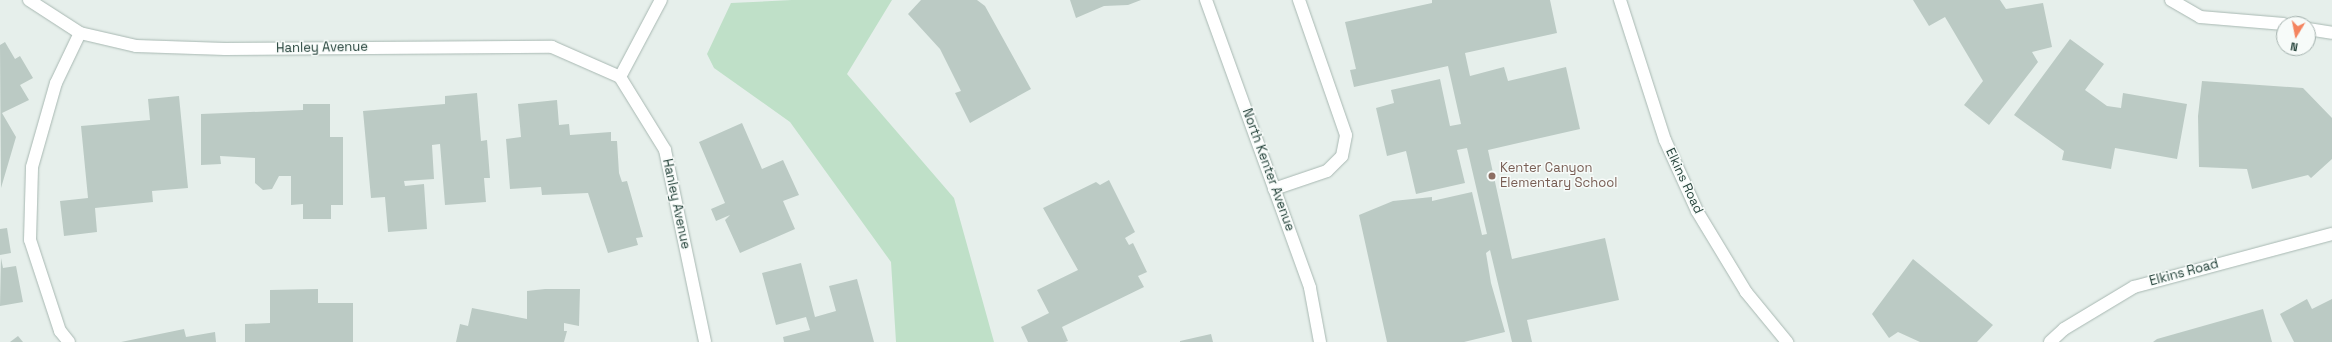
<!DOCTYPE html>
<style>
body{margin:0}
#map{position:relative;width:2332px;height:342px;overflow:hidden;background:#e6efeb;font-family:"Space Grotesk",sans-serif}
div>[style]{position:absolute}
.green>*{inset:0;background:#bfe0c8}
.building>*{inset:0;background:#bbcac4}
.roads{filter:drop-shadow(0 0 1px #a8b8b2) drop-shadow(0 0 1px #a8b8b2)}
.service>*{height:12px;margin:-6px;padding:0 6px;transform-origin:6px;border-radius:6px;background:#fff}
.minor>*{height:12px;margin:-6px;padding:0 6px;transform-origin:6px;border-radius:6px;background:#fff}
.tertiary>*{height:12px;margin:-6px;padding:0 6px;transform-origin:6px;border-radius:6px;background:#fff}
.dots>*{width:11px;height:11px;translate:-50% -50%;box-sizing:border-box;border:2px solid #f7fbf9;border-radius:50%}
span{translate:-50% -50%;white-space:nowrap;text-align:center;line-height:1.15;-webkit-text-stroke:3px #f7fbf9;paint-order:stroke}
.street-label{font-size:13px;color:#24423a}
.education-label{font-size:13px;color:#785e54}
.left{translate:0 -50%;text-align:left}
.north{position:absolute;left:2276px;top:16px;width:40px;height:40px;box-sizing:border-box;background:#f7fbf9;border:1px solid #a3b1ad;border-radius:50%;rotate:190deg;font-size:11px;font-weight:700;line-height:16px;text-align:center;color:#24423a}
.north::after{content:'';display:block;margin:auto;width:14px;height:18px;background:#f4845f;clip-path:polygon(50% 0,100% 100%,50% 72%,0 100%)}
</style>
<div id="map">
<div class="green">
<i style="clip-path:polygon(792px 0,892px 0,847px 74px,954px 198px,994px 342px,896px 342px,891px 262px,790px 122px,714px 68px,707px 54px,731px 3px)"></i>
</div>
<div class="building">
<i style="clip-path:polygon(921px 0,977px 0,985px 6px,1031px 89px,970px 123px,955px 93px,961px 91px,940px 49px,908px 14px)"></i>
<i style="clip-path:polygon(1070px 0,1141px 0,1128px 5px,1104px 6px,1076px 18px)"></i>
<i style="clip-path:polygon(1432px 0,1550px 0,1557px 33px,1465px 53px,1470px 76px,1504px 67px,1508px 81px,1566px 67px,1580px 129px,1488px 150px,1512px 259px,1605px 238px,1619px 300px,1527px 320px,1532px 342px,1512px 342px,1490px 250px,1486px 253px,1491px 283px,1505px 332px,1464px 342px,1387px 342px,1359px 215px,1393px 201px,1432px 197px,1432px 201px,1472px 192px,1482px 235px,1487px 234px,1467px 148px,1457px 150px,1465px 183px,1416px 194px,1406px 151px,1387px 156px,1376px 108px,1394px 103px,1391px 90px,1440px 79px,1450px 126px,1461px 124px,1448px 66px,1354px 87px,1350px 70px,1356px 69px,1345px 22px,1432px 3px)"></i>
<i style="clip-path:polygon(1913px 0,2000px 0,2006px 9px,2043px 3px,2052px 47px,2032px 52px,2038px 62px,1989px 125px,1964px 105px,1983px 81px,1945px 17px,1929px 26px)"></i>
<i style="clip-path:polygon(2070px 39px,2104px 64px,2085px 90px,2107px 106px,2121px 108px,2123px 93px,2187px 104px,2177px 159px,2115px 148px,2111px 169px,2062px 160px,2064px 151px,2014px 115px)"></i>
<i style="clip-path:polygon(5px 42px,15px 59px,20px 56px,33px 78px,20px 85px,29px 100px,2px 113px,16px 137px,1px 188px,0 45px)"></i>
<i style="clip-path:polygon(2202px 81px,2303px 88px,2332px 118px,2332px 159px,2311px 178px,2308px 175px,2252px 189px,2247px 169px,2199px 167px,2198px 116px)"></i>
<i style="clip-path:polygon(477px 93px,481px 141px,487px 140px,490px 178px,484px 178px,486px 202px,445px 205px,440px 144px,432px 145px,434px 179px,404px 181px,405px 186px,424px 184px,427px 229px,388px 232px,385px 197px,371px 198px,363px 111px,445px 104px,445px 96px)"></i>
<i style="clip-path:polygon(179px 96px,188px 188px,152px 191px,153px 202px,95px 208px,97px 232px,64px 236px,60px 201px,88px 198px,81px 126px,150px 120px,148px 99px)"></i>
<i style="clip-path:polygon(557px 100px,559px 125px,569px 124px,570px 135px,611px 132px,611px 141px,617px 141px,619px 173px,622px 182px,627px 181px,643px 237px,636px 238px,638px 245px,608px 253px,588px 193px,542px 195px,541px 187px,510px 189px,506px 139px,521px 137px,518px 104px)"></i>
<i style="clip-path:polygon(303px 104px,330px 104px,330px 137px,343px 137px,343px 205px,331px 205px,331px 219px,303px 219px,303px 204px,291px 205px,291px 176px,279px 176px,272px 189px,263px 190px,255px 183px,255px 158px,220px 156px,221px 164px,201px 165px,201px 114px,303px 110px)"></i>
<i style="clip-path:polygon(742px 123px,762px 169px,783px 160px,799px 195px,783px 201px,795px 229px,740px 253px,725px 220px,730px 215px,716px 221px,711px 209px,725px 203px,699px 142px)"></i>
<i style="clip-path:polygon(1109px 180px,1135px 232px,1125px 238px,1129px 245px,1133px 243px,1147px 272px,1138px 276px,1144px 287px,1062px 327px,1068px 341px,1065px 342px,1028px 342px,1021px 327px,1049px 313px,1037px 290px,1078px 270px,1043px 208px,1096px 182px,1100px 185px)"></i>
<i style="clip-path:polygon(7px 228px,11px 253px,0 255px,0 229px)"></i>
<i style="clip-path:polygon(1px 258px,3px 268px,16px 266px,23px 302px,0 306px)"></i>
<i style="clip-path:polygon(1913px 259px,1993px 325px,1977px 342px,1920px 342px,1898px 332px,1889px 338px,1872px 314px)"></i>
<i style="clip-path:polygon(801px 263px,815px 317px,836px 311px,829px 286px,857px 279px,874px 342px,784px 342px,783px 337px,810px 330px,806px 317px,776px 325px,762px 273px)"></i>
<i style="clip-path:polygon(318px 289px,318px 303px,353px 303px,353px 342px,245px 342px,245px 324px,270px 323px,270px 290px)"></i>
<i style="clip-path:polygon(545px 289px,580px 289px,579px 326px,564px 323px,564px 331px,567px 331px,564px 342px,456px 342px,460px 324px,468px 326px,472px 308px,527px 319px,527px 291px)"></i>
<i style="clip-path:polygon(2307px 299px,2312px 309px,2332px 299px,2332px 342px,2294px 342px,2280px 314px)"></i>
<i style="clip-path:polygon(2263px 309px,2272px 342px,2153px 342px,2157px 339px)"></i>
<i style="clip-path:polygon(184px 329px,186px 337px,215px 332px,216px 342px,121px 342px)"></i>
<i style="clip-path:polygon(1211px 334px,1213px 342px,1180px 342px,1180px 341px)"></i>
<i style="clip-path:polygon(18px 336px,23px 342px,10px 342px)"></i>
</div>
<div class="roads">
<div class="service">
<i style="left:1274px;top:189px;width:56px;rotate:-18.8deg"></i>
<i style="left:1327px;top:171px;width:21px;rotate:-45deg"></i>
<i style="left:1342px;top:156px;width:21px;rotate:-79deg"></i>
<i style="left:1346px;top:135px;width:143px;rotate:-109.2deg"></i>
<i style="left:69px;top:342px;width:14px;rotate:-129deg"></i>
<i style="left:60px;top:331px;width:96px;rotate:-108.2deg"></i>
<i style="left:30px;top:240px;width:73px;rotate:-88.4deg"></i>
<i style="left:32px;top:167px;width:87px;rotate:-74.1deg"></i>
<i style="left:56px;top:83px;width:55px;rotate:-64.4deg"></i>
</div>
<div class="minor">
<i style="left:29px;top:0;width:61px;rotate:32.9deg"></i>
<i style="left:80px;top:33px;width:57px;rotate:13.1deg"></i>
<i style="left:136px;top:46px;width:89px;rotate:1.9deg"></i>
<i style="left:225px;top:49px;width:327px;rotate:-0.4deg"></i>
<i style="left:552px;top:47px;width:74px;rotate:23.8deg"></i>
<i style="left:620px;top:77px;width:87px;rotate:-62deg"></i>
<i style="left:1620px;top:0;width:147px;rotate:72.2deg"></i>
<i style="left:1665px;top:140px;width:78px;rotate:65.7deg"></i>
<i style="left:1697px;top:211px;width:95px;rotate:58.8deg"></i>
<i style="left:1746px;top:292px;width:65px;rotate:50.6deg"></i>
<i style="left:2171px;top:0;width:34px;rotate:30deg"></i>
<i style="left:2200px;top:17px;width:84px;rotate:4.8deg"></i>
<i style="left:2308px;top:29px;width:24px;rotate:9deg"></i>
<i style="left:620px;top:77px;width:86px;rotate:58.3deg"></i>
<i style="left:665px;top:150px;width:196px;rotate:78.2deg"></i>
<i style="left:2050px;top:342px;width:19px;rotate:-43deg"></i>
<i style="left:2064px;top:329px;width:82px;rotate:-31deg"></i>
<i style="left:2134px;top:287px;width:205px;rotate:-15deg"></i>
</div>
<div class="tertiary">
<i style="left:1206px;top:0;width:306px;rotate:70.1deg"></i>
<i style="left:1310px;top:288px;width:55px;rotate:79.5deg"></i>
</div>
</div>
<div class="dots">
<i style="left:1492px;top:176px;background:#8d6e63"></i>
</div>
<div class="street-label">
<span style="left:322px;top:48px;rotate:-1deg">Hanley Avenue</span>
<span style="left:1268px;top:170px;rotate:70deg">North Kenter Avenue</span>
<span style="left:1684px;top:181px;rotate:65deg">Elkins Road</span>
<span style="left:676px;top:204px;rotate:78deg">Hanley Avenue</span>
<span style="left:2184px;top:273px;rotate:-15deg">Elkins Road</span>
</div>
<div class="education-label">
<span class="left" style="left:1500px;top:176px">Kenter Canyon<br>Elementary School</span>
</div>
<div class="north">N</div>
</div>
